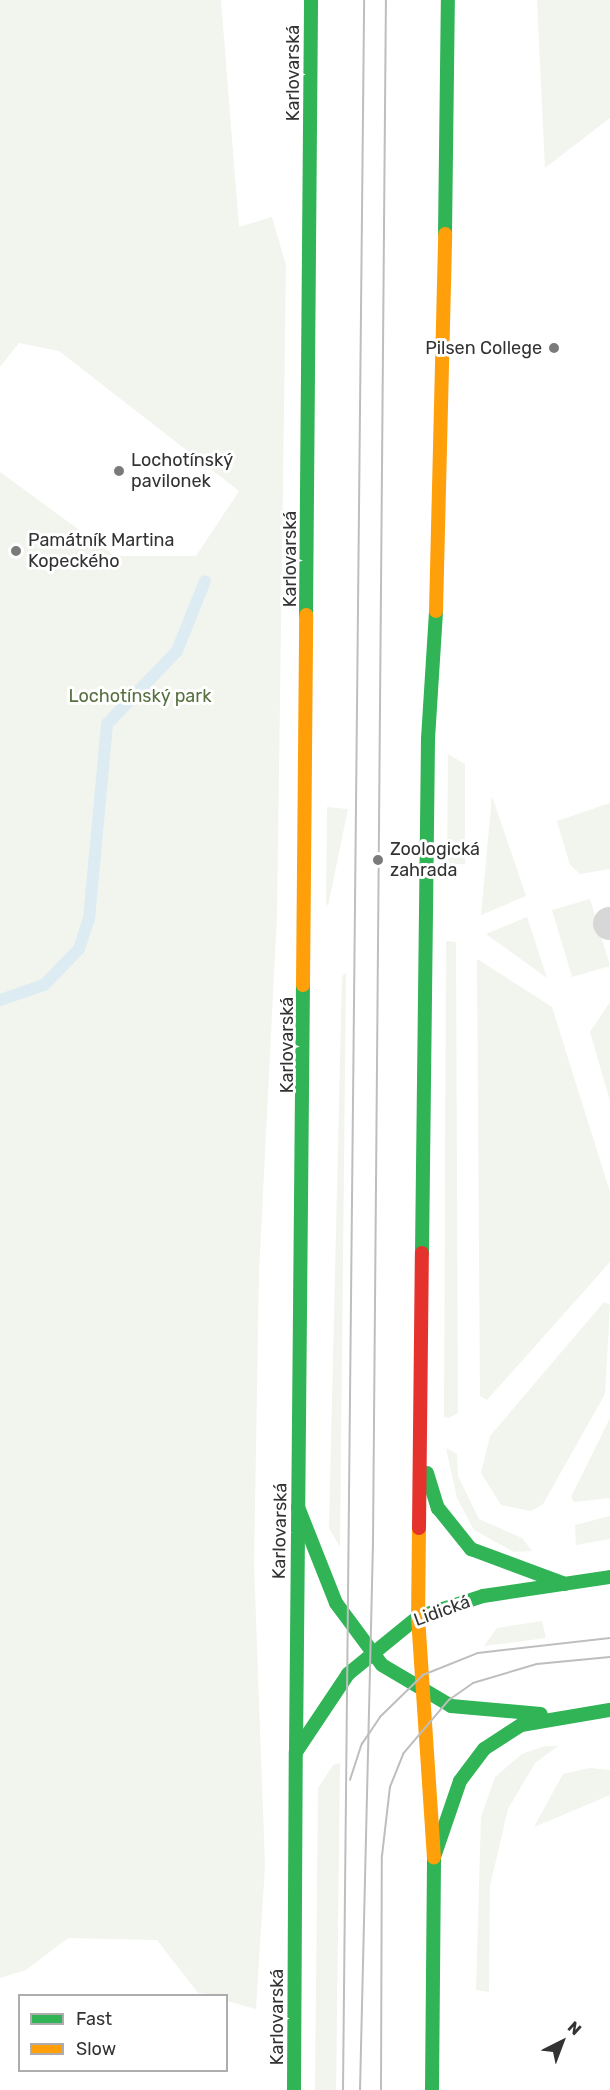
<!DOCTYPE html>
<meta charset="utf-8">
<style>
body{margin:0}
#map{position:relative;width:610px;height:2090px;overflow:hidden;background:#fff;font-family:Rubik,sans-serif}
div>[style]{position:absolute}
.green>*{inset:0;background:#f1f5ed}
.stream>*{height:12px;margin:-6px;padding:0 6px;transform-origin:6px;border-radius:6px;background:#ddebf3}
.street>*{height:33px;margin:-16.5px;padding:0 16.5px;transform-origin:16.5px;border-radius:16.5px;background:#d7d7d7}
.fast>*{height:14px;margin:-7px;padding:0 7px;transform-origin:7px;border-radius:7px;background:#30b455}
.slow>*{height:14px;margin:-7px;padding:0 7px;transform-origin:7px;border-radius:7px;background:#ff9f0a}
.jam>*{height:14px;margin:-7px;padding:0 7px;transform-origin:7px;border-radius:7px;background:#e5322d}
.tram>*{height:1.5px;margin:-0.75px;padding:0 0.75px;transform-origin:0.75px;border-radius:0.75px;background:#bebebe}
.dots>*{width:16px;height:16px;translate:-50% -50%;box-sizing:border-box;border:3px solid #fff;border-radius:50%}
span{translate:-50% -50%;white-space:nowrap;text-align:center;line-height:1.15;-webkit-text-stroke:6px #fff;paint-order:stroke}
.street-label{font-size:18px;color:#333}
.poi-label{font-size:18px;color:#333}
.right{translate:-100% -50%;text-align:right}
.left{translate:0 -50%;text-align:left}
.park-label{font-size:18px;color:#56703f}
.legend{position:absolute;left:18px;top:1994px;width:210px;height:78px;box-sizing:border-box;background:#fff;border:2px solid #adadad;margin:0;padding:8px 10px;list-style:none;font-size:18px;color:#333}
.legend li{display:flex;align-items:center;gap:12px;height:30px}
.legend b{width:30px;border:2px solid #adadad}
.north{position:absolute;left:532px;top:2012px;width:60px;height:60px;-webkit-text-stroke:4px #fff;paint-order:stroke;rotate:42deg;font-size:16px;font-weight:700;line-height:24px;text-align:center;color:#333}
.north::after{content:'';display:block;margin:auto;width:21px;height:27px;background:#333;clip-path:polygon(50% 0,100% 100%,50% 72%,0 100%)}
</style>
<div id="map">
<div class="green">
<i style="clip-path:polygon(0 0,221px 0,239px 227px,272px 217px,286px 265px,277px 915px,259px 1273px,254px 1564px,265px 1866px,256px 2009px,227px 2001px,226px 1996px,198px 1993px,157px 1940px,68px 1938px,26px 1970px,0 1978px,0 472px,115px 556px,196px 556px,239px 491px,59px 351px,19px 343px,0 367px)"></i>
<i style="clip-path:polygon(537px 0,610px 0,610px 118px,545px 168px)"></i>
<i style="clip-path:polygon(448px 754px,465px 764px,465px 864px,447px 864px)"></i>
<i style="clip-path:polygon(492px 796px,526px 896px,481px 915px)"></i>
<i style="clip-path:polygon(610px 803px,610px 869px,580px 874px,570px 865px,557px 821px)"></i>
<i style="clip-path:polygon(327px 807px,348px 809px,328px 906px,326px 903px)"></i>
<i style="clip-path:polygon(590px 899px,610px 966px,572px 977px,552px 910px)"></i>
<i style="clip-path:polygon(527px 917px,547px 978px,486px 934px)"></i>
<i style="clip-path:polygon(446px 941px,456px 942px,458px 1413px,449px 1418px,444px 1417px)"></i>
<i style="clip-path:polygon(477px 959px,552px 1007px,610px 1192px,610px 1262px,487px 1400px,480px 1396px)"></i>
<i style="clip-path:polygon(346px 973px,340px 1547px,329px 1528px,342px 976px)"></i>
<i style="clip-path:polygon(610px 1002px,610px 1101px,590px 1032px)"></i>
<i style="clip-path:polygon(604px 1302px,610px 1305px,605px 1394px,543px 1504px,531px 1511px,501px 1505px,481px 1473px,490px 1436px)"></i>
<i style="clip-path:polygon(610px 1418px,610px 1498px,574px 1502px,571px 1497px)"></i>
<i style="clip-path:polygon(446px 1448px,457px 1454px,458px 1476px,479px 1519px,522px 1538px,532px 1551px,514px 1552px,474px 1530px,457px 1498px)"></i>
<i style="clip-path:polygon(610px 1516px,610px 1539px,576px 1545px,575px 1525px)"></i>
<i style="clip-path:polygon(542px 1621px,546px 1638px,484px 1646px,497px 1628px)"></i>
<i style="clip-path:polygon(545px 1746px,558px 1746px,535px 1763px,508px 1809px,490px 1886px,489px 1992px,476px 1990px,481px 1817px,495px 1777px,522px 1754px)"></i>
<i style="clip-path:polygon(340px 1763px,336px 2090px,315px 2090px,318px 1788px,333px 1765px)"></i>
<i style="clip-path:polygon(590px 1768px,610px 1770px,610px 1795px,534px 1827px,563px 1774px)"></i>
</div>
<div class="stream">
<i style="left:0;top:1000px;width:46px;rotate:-18.8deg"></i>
<i style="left:44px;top:985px;width:50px;rotate:-45.8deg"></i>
<i style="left:79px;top:949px;width:32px;rotate:-72deg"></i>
<i style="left:89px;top:919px;width:196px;rotate:-84.7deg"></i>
<i style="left:107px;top:724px;width:101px;rotate:-46.2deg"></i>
<i style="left:177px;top:651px;width:75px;rotate:-68.2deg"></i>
</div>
<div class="street">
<i style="left:609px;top:923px;width:1px"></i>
</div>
<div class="fast">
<i style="left:445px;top:234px;width:234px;rotate:-89.3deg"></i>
<i style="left:306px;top:615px;width:615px;rotate:-89.53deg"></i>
<i style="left:422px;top:1253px;width:514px;rotate:-89.33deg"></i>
<i style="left:428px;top:739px;width:128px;rotate:-86.4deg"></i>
<i style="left:427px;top:1473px;width:37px;rotate:73deg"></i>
<i style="left:438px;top:1508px;width:53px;rotate:51.2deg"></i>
<i style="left:471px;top:1549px;width:100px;rotate:20.4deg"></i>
<i style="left:298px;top:1507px;width:103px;rotate:68.4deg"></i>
<i style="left:336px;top:1603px;width:77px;rotate:53.4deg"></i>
<i style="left:382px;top:1665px;width:80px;rotate:30.7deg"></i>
<i style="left:451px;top:1706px;width:90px;rotate:5.1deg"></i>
<i style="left:296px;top:1752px;width:767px;rotate:-89.48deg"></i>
<i style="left:294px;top:2090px;width:338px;rotate:-89.7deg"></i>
<i style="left:296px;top:1752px;width:94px;rotate:-56.3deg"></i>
<i style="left:348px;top:1674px;width:90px;rotate:-39.2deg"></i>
<i style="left:418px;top:1617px;width:68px;rotate:-17.9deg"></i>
<i style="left:483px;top:1596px;width:128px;rotate:-8.5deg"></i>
<i style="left:432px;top:2090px;width:233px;rotate:-89.5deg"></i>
<i style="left:434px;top:1857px;width:80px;rotate:-71.1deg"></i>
<i style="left:460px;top:1781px;width:40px;rotate:-53deg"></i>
<i style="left:484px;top:1749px;width:44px;rotate:-33deg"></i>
<i style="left:521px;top:1725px;width:90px;rotate:-9.6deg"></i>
</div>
<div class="slow">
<i style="left:436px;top:611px;width:377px;rotate:-88.6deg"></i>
<i style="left:303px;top:985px;width:370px;rotate:-89.5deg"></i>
<i style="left:419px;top:1528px;width:89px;rotate:90.6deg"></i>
<i style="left:418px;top:1617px;width:241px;rotate:86.2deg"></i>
</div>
<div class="jam">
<i style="left:419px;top:1528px;width:275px;rotate:-89.4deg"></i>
</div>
<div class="tram">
<i style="left:350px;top:1780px;width:38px;rotate:-72deg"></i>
<i style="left:362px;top:1744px;width:32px;rotate:-56deg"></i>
<i style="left:380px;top:1717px;width:60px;rotate:-44.3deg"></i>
<i style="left:423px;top:1675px;width:59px;rotate:-21.8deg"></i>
<i style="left:478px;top:1653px;width:133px;rotate:-6.5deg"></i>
<i style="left:343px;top:2090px;width:2090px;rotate:-89.42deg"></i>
<i style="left:360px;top:2090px;width:547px;rotate:-88.64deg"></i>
<i style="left:373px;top:1543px;width:1543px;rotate:-89.52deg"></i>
<i style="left:381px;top:2090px;width:234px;rotate:-89.8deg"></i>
<i style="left:382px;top:1856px;width:69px;rotate:-83.4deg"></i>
<i style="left:390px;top:1787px;width:35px;rotate:-68deg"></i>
<i style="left:403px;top:1754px;width:71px;rotate:-49.6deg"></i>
<i style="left:449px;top:1700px;width:29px;rotate:-35deg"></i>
<i style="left:473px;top:1683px;width:67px;rotate:-16.5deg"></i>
<i style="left:537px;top:1664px;width:73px;rotate:-5.5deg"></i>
</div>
<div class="dots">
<i style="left:554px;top:348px;background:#7a7a7a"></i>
<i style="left:119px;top:471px;background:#7a7a7a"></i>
<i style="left:16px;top:551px;background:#7a7a7a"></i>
<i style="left:378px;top:860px;background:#7a7a7a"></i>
</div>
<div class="street-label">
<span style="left:293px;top:73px;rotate:-90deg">Karlovarská</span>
<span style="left:290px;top:559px;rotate:-90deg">Karlovarská</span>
<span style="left:287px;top:1045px;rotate:-90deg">Karlovarská</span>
<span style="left:280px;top:1531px;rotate:-89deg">Karlovarská</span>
<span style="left:442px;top:1611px;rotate:-20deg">Lidická</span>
<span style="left:277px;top:2017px;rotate:-90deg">Karlovarská</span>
</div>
<div class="poi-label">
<span class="right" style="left:542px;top:348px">Pilsen College</span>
<span class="left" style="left:131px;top:471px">Lochotínský<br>pavilonek</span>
<span class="left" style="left:28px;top:551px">Památník Martina<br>Kopeckého</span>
<span class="left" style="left:390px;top:860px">Zoologická<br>zahrada</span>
</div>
<div class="park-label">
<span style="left:140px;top:696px">Lochotínský park</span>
</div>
<ul class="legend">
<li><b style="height:8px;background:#30b455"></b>Fast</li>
<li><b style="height:8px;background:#ff9f0a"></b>Slow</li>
</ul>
<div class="north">N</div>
</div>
